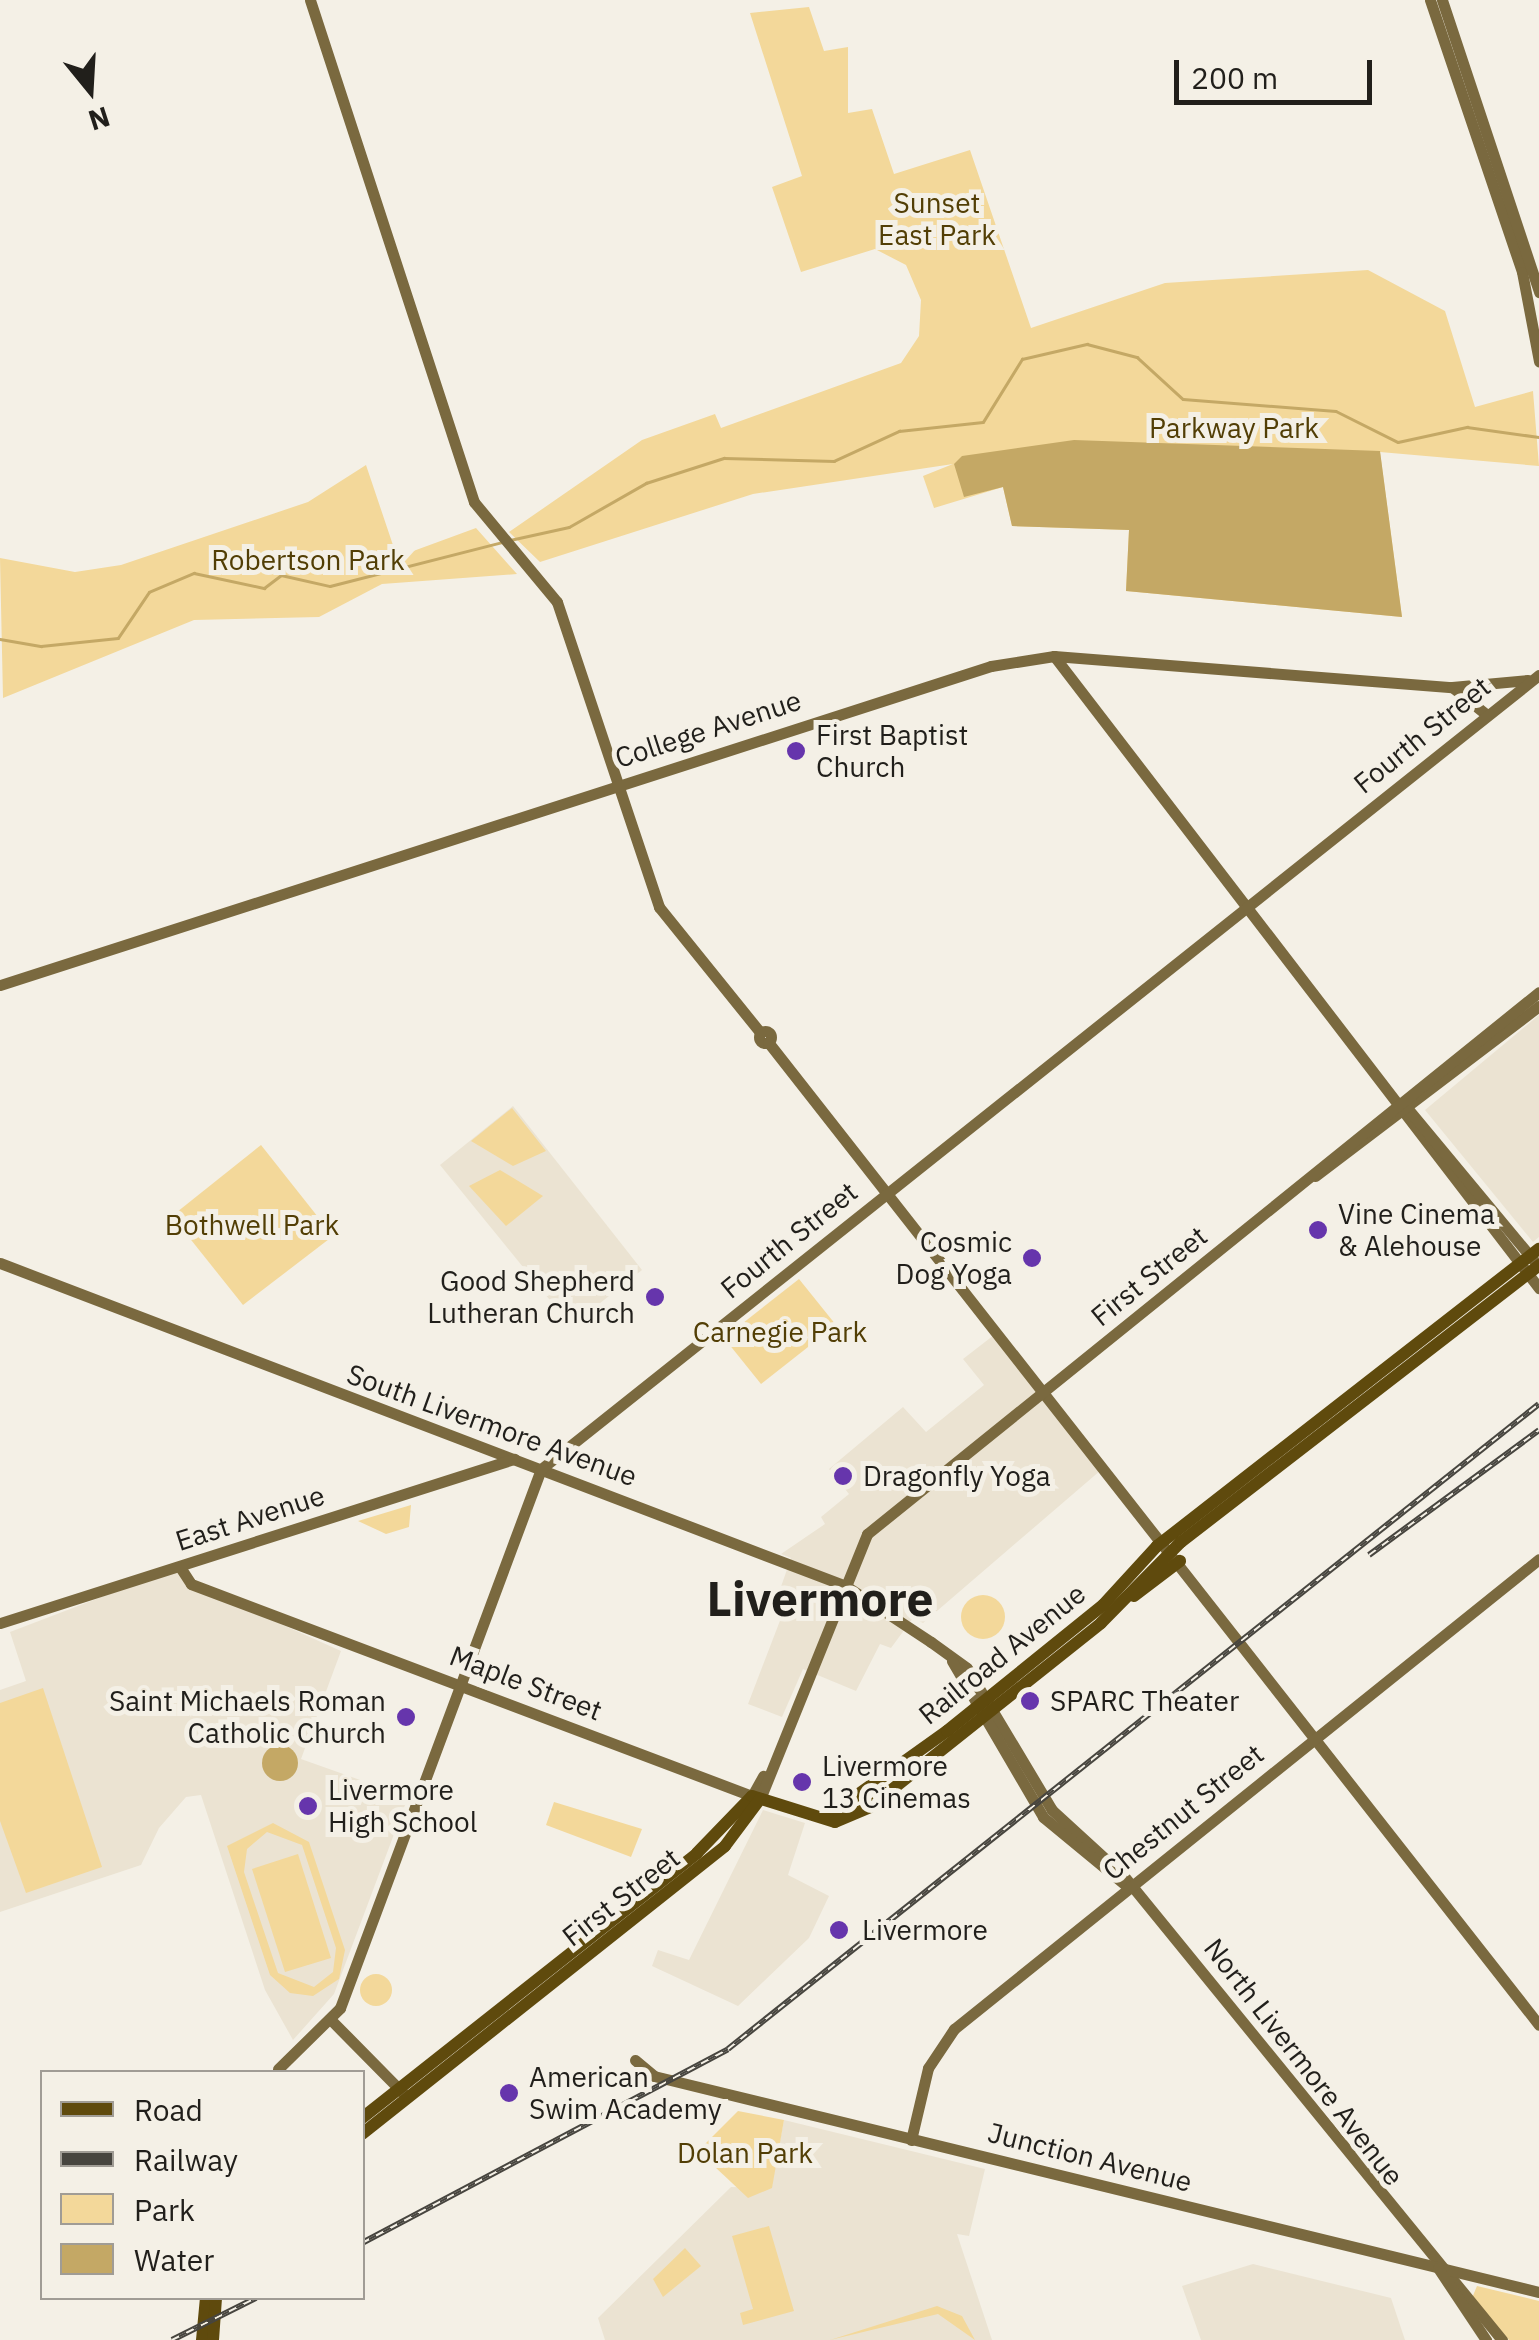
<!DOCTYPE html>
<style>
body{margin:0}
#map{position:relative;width:1539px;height:2340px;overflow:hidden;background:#f4f0e6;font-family:"IBM Plex Sans",sans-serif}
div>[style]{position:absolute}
.built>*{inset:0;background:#ebe3d2}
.green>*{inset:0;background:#f3d89a}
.round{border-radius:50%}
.water>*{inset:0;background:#c4a865}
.stream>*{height:2.5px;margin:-1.25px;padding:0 1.25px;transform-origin:1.25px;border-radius:1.25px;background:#c4a865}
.secondary>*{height:11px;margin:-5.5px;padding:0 5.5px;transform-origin:5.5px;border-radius:5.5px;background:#7a693f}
.secondary>.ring{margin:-5.5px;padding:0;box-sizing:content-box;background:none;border:11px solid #7a693f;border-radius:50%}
.primary>*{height:12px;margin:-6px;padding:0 6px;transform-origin:6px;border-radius:6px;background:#5f4a0d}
.rail>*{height:6px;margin-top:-3px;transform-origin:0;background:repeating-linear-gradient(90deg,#f4f0e6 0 8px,#47453f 0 16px);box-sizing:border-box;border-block:2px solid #47453f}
.dots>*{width:28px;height:28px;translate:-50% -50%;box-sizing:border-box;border:5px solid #f4f0e6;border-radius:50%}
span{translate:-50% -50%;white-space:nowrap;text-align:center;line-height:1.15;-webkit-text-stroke:10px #f4f0e6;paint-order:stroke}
.park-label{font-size:28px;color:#523e05}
.street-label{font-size:28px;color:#211f1b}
.poi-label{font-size:28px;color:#211f1b}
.left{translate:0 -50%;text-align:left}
.right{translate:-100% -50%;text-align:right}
.town-label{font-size:48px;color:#211f1b;font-weight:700}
.legend{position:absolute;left:40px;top:2070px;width:325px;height:230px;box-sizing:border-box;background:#f4f0e6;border:2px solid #a09c95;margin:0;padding:12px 18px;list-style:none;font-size:30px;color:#211f1b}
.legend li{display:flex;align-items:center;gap:20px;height:50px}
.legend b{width:50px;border:2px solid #a09c95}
.north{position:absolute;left:40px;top:40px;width:100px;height:100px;-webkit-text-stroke:8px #f4f0e6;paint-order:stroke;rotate:162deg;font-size:28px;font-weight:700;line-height:40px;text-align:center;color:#211f1b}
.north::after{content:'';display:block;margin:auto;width:35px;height:45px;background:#211f1b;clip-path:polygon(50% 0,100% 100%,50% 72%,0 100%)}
.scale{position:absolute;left:1174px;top:60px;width:198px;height:45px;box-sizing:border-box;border:5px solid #211f1b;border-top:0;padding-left:12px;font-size:30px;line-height:35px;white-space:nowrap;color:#211f1b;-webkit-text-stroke:8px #f4f0e6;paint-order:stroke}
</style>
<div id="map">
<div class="built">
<i style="clip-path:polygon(1539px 1015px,1539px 1237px,1533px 1242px,1425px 1110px)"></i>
<i style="clip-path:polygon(513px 1106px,642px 1270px,571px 1326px,440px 1165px)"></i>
<i style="clip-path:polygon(994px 1335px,1101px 1470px,923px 1623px,913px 1618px,891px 1648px,880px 1644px,856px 1691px,803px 1669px,782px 1717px,748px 1704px,786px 1605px,776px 1601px,791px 1558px,781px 1554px,825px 1524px,821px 1517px,849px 1494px,829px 1469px,903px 1407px,926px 1432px,984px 1385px,963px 1359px)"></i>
<i style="clip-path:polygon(180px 1567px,192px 1584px,341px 1651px,301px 1759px,408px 1797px,334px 1994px,293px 2040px,265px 1990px,201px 1795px,186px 1797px,159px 1828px,141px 1865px,0 1912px,0 1690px,26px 1681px,10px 1632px)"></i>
<i style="clip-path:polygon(763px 1810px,805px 1823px,788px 1875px,829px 1896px,809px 1938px,738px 2006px,652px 1966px,658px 1950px,689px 1960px)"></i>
<i style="clip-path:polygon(784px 2120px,985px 2169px,969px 2236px,957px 2234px,992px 2340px,605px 2340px,598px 2318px,731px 2187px,771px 2188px)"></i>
<i style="clip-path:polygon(1253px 2264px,1391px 2298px,1405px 2340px,1201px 2340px,1182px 2286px)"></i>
</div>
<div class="green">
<i style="clip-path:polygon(809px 7px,824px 51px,848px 47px,848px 113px,872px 109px,894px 174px,970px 150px,1031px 328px,1165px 283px,1368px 270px,1445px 311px,1475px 407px,1533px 391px,1539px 466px,1380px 452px,1402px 617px,1126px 591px,1129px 530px,1012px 526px,1003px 487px,934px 508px,923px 476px,953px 464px,753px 494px,540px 562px,509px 532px,642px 440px,715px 414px,721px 428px,901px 363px,919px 336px,921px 300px,906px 265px,875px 249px,801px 272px,772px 187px,802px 176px,750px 13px)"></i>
<i style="clip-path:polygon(366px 465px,397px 557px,476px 528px,517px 574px,382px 584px,319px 617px,194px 620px,3px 698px,0 558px,75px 572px,121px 565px,308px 502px)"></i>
<i style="clip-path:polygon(512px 1108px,546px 1151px,513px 1166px,471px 1141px)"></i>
<i style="clip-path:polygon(261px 1145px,333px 1236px,243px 1305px,172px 1216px)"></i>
<i style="clip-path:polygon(500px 1170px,543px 1196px,506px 1226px,469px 1186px)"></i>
<i style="clip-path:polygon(799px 1279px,836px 1325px,761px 1384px,724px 1338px)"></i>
<i style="clip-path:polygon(298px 1494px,321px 1507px,270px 1522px,277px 1502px)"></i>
<i style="clip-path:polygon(411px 1505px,409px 1527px,386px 1534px,358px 1521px)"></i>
<i class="round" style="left:961px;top:1595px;width:44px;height:44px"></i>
<i style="clip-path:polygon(43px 1688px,102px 1867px,26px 1893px,0 1821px,0 1703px)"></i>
<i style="clip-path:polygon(554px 1802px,642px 1829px,631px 1857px,546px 1825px)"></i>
<i style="clip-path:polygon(evenodd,273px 1823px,309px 1842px,345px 1950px,339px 1979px,313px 1996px,290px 1993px,270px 1975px,227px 1846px,273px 1823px,267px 1832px,302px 1845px,336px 1948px,333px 1972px,314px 1987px,278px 1973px,244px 1872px,247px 1849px,267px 1832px)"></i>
<i style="clip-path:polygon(298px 1854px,331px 1958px,285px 1972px,252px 1869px)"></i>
<i class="round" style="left:360px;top:1974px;width:32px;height:32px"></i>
<i style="clip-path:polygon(738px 2111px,784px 2120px,772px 2188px,748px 2198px,698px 2151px)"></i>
<i style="clip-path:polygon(769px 2226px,794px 2311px,743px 2325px,740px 2313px,753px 2309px,732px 2236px)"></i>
<i style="clip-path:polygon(685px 2248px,701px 2266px,663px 2297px,653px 2279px)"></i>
<i style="clip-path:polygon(1477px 2286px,1539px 2301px,1539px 2340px,1509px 2340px,1472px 2298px)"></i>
<i style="clip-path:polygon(937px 2306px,962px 2316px,975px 2340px,938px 2314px,830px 2340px)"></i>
</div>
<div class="water">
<i style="clip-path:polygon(1074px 440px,1380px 451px,1402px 617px,1126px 591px,1129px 530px,1012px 526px,1003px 487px,964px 497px,954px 464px,962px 456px)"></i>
<i class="round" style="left:262px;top:1745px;width:36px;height:36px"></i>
</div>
<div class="stream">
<i style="left:510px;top:540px;width:60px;rotate:-12.4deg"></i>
<i style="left:569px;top:527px;width:89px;rotate:-29.7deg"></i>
<i style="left:646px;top:483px;width:82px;rotate:-17.8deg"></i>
<i style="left:724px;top:458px;width:110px;rotate:1.6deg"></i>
<i style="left:834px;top:461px;width:72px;rotate:-24.8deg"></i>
<i style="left:899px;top:431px;width:84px;rotate:-6.1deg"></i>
<i style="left:983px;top:422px;width:74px;rotate:-58.2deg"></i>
<i style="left:1022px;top:359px;width:67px;rotate:-13deg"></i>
<i style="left:1087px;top:344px;width:52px;rotate:14.6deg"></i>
<i style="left:1137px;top:357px;width:62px;rotate:42.4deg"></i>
<i style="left:1183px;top:399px;width:153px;rotate:4.5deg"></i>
<i style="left:1336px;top:411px;width:69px;rotate:26.6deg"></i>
<i style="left:1398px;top:442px;width:71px;rotate:-12.3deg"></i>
<i style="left:1467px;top:427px;width:73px;rotate:7.9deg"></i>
<i style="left:0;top:639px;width:42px;rotate:9.7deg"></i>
<i style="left:41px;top:646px;width:77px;rotate:-5.9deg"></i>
<i style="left:118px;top:638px;width:55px;rotate:-56deg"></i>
<i style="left:149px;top:592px;width:49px;rotate:-22.9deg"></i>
<i style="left:194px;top:573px;width:72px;rotate:12.1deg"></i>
<i style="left:264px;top:588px;width:21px;rotate:-37deg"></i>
<i style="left:281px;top:575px;width:50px;rotate:12.7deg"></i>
<i style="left:330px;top:586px;width:179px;rotate:-14.3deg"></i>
</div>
<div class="secondary">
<i style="left:310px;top:0;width:528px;rotate:71.91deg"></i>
<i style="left:474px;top:502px;width:130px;rotate:50.3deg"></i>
<i style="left:557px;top:602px;width:322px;rotate:71.5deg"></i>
<i style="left:659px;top:907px;width:161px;rotate:51.1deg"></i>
<i style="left:1430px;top:0;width:287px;rotate:71.3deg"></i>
<i style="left:1522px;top:272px;width:91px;rotate:79.2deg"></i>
<i style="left:1442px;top:0;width:308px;rotate:71.6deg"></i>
<i style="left:1054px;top:656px;width:797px;rotate:52.5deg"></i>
<i style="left:1452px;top:687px;width:45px;rotate:38.7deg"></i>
<i style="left:0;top:985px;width:1041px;rotate:-17.84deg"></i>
<i style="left:991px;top:666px;width:64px;rotate:-9deg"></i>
<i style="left:1054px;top:656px;width:399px;rotate:4.5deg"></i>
<i style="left:1452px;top:687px;width:76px;rotate:-5.3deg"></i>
<i class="ring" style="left:759px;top:1031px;width:1px;height:1px"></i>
<i style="left:768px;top:1042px;width:1249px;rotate:51.89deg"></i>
<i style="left:1408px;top:1109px;width:199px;rotate:50.3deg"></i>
<i style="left:1315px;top:1176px;width:281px;rotate:-37.2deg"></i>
<i style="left:0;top:1263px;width:906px;rotate:20.9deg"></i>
<i style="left:846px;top:1586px;width:102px;rotate:33.4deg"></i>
<i style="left:931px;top:1642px;width:44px;rotate:35.8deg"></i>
<i style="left:967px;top:1668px;width:165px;rotate:59.1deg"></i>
<i style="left:1052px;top:1810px;width:96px;rotate:42.5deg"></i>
<i style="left:1123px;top:1875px;width:600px;rotate:50.82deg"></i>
<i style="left:180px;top:1567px;width:20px;rotate:57deg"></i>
<i style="left:191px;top:1584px;width:600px;rotate:20.7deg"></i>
<i style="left:752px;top:1796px;width:23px;rotate:-61deg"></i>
<i style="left:0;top:1623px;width:540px;rotate:-17.7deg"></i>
<i style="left:952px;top:1661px;width:181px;rotate:59.7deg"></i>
<i style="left:1043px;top:1817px;width:112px;rotate:39.5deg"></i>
<i style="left:760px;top:1799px;width:286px;rotate:-68deg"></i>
<i style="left:867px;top:1534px;width:863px;rotate:-38.89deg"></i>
<i style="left:331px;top:2020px;width:105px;rotate:45.4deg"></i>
<i style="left:635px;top:2060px;width:25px;rotate:40deg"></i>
<i style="left:654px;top:2076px;width:911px;rotate:13.72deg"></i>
<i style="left:278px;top:2069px;width:87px;rotate:-44.5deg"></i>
<i style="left:340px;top:2008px;width:575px;rotate:-69.55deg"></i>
<i style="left:541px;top:1469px;width:1275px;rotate:-38.51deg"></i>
<i style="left:911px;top:2140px;width:74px;rotate:-76.7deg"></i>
<i style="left:928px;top:2068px;width:47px;rotate:-56.3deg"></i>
<i style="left:954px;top:2029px;width:750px;rotate:-38.78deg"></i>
<i style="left:1438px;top:2268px;width:87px;rotate:56.3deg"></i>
</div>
<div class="primary">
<i style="left:1134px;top:1596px;width:58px;rotate:-37.3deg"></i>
<i style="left:825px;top:1818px;width:150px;rotate:-35.5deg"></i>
<i style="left:947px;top:1731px;width:201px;rotate:-38.9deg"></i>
<i style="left:1103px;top:1605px;width:80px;rotate:-47.5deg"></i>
<i style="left:1157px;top:1546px;width:484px;rotate:-37.9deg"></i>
<i style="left:362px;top:2118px;width:427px;rotate:-38.3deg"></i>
<i style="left:697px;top:1853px;width:79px;rotate:-46deg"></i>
<i style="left:752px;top:1796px;width:87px;rotate:17.4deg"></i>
<i style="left:835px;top:1822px;width:38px;rotate:-23deg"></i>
<i style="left:870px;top:1807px;width:295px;rotate:-38.5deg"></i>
<i style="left:1101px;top:1623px;width:114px;rotate:-45.4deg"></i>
<i style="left:1181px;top:1542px;width:453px;rotate:-37.7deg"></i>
<i style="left:362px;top:2134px;width:463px;rotate:-38.4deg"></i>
<i style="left:725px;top:1846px;width:59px;rotate:-53.3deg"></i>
<i style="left:202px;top:2340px;width:42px;rotate:-84.6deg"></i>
<i style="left:213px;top:2340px;width:42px;rotate:-85.9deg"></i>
</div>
<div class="rail">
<i style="left:1369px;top:1555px;width:211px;rotate:-36.3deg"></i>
<i style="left:362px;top:2243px;width:414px;rotate:-27.9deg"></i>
<i style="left:728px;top:2049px;width:1036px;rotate:-38.5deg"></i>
<i style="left:172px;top:2340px;width:94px;rotate:-26.6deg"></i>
</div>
<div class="dots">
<i style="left:796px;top:751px;background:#6635ac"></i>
<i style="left:1318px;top:1230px;background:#6635ac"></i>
<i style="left:1032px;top:1258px;background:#6635ac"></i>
<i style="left:655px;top:1297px;background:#6635ac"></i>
<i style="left:843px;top:1476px;background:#6635ac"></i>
<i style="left:1030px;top:1701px;background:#6635ac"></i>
<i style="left:406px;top:1717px;background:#6635ac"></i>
<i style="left:802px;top:1782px;background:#6635ac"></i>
<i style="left:308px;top:1806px;background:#6635ac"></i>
<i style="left:839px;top:1930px;background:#6635ac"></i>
<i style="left:509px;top:2093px;background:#6635ac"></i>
</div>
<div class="park-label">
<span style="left:937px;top:219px">Sunset<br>East Park</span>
<span style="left:1234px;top:428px">Parkway Park</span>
<span style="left:308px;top:560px">Robertson Park</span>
<span style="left:252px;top:1225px">Bothwell Park</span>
<span style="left:780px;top:1332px">Carnegie Park</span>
<span style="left:745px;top:2153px">Dolan Park</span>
</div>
<div class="street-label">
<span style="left:708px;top:729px;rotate:-18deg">College Avenue</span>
<span style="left:1422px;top:735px;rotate:-39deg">Fourth Street</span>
<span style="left:789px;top:1240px;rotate:-39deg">Fourth Street</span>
<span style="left:1149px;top:1276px;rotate:-39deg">First Street</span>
<span style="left:492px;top:1425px;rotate:20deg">South Livermore Avenue</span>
<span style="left:250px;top:1518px;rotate:-18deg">East Avenue</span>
<span style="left:1002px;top:1654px;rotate:-39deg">Railroad Avenue</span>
<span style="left:526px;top:1683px;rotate:21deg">Maple Street</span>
<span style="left:1183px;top:1812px;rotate:-39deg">Chestnut Street</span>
<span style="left:621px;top:1897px;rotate:-38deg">First Street</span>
<span style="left:1304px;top:2062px;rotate:52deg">North Livermore Avenue</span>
<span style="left:1090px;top:2157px;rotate:14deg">Junction Avenue</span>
</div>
<div class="poi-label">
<span class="left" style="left:816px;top:751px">First Baptist<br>Church</span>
<span class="left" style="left:1338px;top:1230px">Vine Cinema<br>&amp; Alehouse</span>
<span class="right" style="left:1012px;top:1258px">Cosmic<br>Dog Yoga</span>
<span class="right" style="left:635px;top:1297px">Good Shepherd<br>Lutheran Church</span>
<span class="left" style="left:863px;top:1476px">Dragonfly Yoga</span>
<span class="right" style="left:386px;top:1717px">Saint Michaels Roman<br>Catholic Church</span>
<span class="left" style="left:1050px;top:1701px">SPARC Theater</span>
<span class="left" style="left:822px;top:1782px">Livermore<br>13 Cinemas</span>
<span class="left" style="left:328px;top:1806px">Livermore<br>High School</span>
<span class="left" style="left:862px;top:1930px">Livermore</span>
<span class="left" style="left:529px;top:2093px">American<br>Swim Academy</span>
</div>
<div class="town-label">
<span style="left:820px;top:1599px">Livermore</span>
</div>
<ul class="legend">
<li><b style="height:12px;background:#5f4a0d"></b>Road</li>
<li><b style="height:12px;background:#47453f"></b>Railway</li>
<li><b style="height:28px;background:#f3d89a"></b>Park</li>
<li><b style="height:28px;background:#c4a865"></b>Water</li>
</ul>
<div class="north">N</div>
<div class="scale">200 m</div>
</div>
